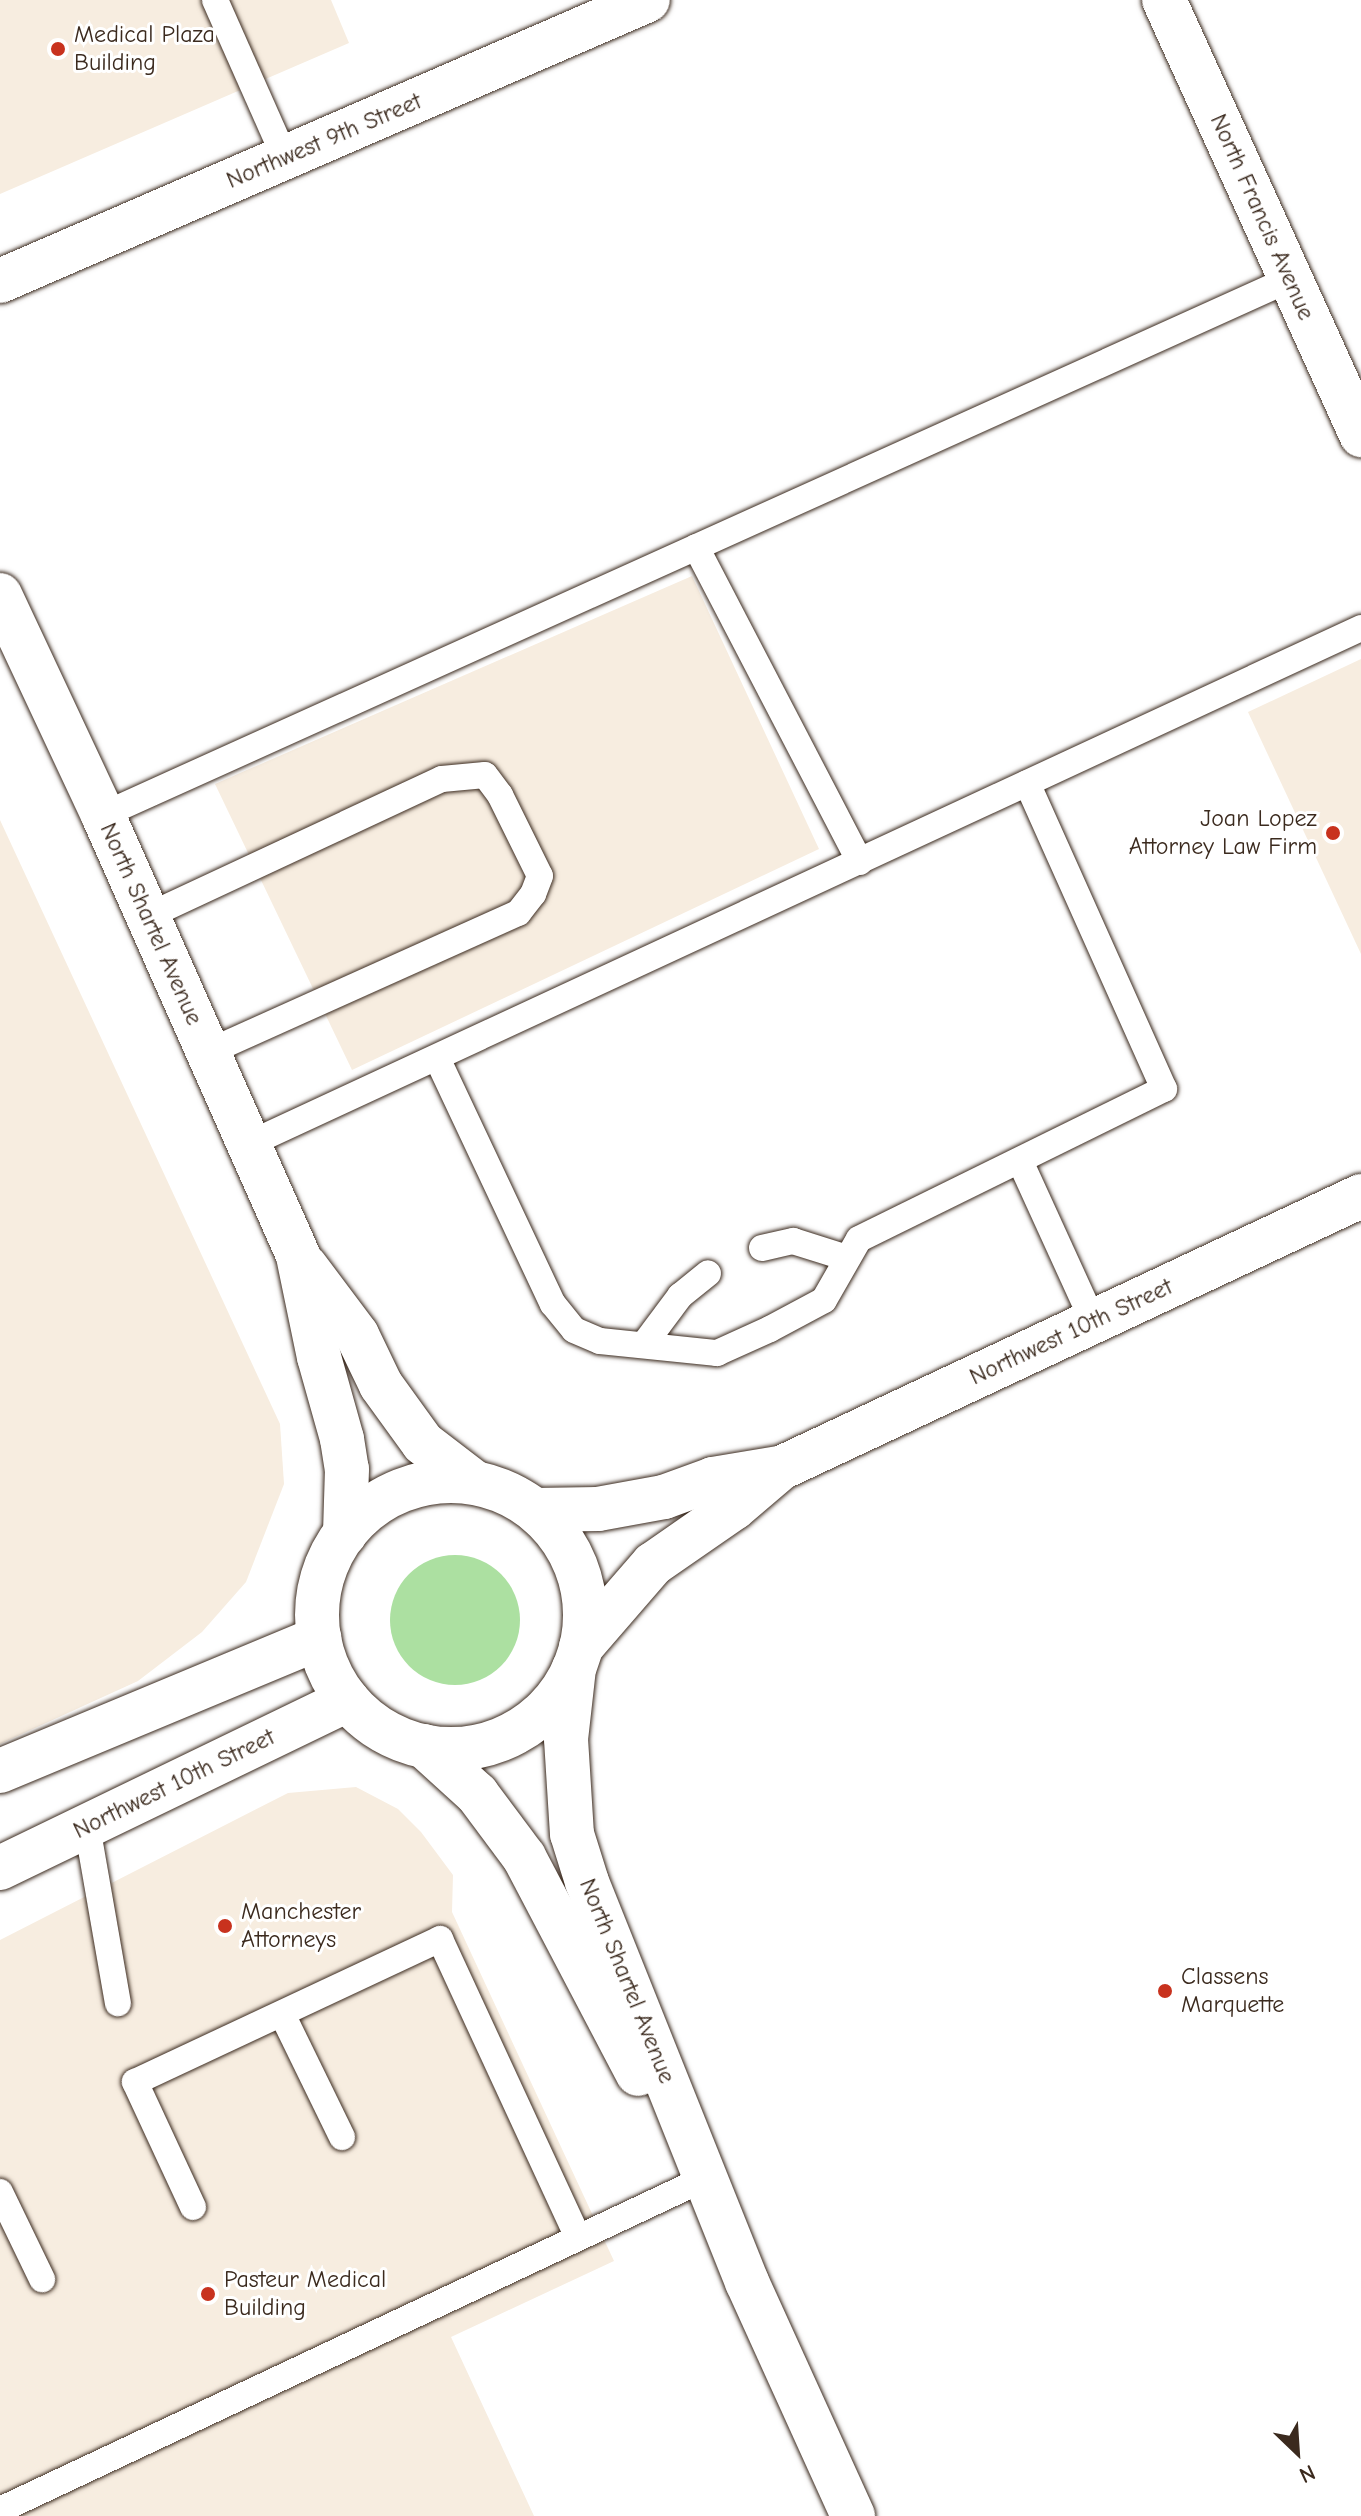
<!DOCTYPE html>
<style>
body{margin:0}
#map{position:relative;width:1361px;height:2516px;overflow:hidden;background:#fff;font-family:"Comic Neue",sans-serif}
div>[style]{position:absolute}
.built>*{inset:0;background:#f7ede0}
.green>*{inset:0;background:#ace0a1}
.round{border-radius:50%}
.roads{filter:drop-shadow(0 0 2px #3b2a1e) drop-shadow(0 0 2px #3b2a1e)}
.lane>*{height:26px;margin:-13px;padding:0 13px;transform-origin:13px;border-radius:13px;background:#fff}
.street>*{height:44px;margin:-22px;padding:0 22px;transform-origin:22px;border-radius:22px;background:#fff}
.secondary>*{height:44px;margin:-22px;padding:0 22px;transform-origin:22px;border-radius:22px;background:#fff}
.secondary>.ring{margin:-22px;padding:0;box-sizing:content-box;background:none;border:44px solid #fff;border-radius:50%}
.dots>*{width:22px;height:22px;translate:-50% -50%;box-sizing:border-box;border:4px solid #fff;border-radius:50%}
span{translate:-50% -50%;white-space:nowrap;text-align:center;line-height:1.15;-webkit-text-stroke:6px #fff;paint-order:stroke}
.poi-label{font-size:24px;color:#3b2a1e}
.left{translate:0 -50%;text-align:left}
.right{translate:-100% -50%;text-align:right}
.street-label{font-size:24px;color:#3b2a1e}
.north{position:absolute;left:1257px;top:2412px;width:80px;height:80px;-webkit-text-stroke:6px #fff;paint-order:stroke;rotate:155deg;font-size:22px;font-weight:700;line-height:32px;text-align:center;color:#3b2a1e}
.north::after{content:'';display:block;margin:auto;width:28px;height:36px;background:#3b2a1e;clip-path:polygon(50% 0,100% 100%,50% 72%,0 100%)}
</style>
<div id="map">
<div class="built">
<i style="clip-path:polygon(0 0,331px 0,349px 43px,0 194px)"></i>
<i style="clip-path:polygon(692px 576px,819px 849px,352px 1070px,215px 784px)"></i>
<i style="clip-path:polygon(1361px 659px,1361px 954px,1248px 712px)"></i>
<i style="clip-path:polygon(0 820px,280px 1424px,284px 1484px,246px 1582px,202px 1632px,138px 1681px,0 1744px)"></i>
<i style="clip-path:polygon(356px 1787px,398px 1809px,421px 1832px,453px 1875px,452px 1912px,614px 2261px,451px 2337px,534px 2516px,0 2516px,0 1940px,288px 1793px)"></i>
</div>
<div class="green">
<i class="round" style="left:390px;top:1555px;width:130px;height:130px"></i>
</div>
<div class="roads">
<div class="lane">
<i style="left:215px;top:0;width:173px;rotate:66.1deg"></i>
<i style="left:696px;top:547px;width:355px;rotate:62.5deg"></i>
<i style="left:103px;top:815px;width:1302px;rotate:-24.3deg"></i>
<i style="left:148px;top:916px;width:324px;rotate:-25deg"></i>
<i style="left:442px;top:779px;width:43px;rotate:-5.3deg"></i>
<i style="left:485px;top:775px;width:25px;rotate:53deg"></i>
<i style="left:500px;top:795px;width:90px;rotate:63.7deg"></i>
<i style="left:540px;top:876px;width:19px;rotate:111deg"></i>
<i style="left:533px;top:894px;width:24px;rotate:128deg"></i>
<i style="left:518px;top:913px;width:340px;rotate:155.8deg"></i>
<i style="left:437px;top:1058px;width:272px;rotate:64.8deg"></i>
<i style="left:553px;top:1304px;width:33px;rotate:51deg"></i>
<i style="left:574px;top:1330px;width:28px;rotate:23deg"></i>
<i style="left:600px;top:1341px;width:118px;rotate:5.9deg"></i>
<i style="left:717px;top:1353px;width:58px;rotate:-24.4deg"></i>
<i style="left:770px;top:1329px;width:61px;rotate:-28.2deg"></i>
<i style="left:824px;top:1300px;width:70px;rotate:-60.2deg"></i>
<i style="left:859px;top:1239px;width:340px;rotate:-26.2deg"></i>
<i style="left:1164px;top:1089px;width:335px;rotate:-114.1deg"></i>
<i style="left:249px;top:1144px;width:1226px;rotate:-24.89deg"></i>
<i style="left:1020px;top:1161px;width:176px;rotate:65.5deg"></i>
<i style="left:762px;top:1248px;width:32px;rotate:-13deg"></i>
<i style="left:793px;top:1241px;width:57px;rotate:17.5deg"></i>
<i style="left:645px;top:1343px;width:59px;rotate:-53.3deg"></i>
<i style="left:680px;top:1296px;width:36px;rotate:-39deg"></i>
<i style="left:87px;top:1826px;width:180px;rotate:80.1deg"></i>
<i style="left:282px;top:2014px;width:137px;rotate:64deg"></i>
<i style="left:0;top:2192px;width:97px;rotate:64.2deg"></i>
<i style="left:193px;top:2207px;width:138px;rotate:-114.9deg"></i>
<i style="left:135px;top:2082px;width:337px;rotate:-25.1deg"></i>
<i style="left:440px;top:1939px;width:328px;rotate:65.2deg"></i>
<i style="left:0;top:2510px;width:768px;rotate:-25.2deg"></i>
</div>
<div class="street">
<i style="left:1164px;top:0;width:478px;rotate:65.6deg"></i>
<i style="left:0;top:281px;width:706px;rotate:-23.44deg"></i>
</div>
<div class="secondary">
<i style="left:0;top:595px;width:243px;rotate:64.9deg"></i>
<i style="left:103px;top:815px;width:482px;rotate:66.1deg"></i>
<i style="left:298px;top:1256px;width:103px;rotate:78.3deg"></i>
<i style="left:319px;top:1357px;width:85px;rotate:74.3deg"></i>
<i style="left:342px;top:1439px;width:30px;rotate:81deg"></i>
<i style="left:347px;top:1469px;width:65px;rotate:91.8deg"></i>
<i style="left:306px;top:1267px;width:85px;rotate:53.1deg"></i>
<i style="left:357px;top:1335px;width:55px;rotate:64.4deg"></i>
<i style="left:381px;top:1385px;width:72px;rotate:54.1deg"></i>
<i style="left:423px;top:1443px;width:64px;rotate:37.4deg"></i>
<i class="ring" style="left:317px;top:1481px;width:224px;height:224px"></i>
<i style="left:535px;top:1510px;width:63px;rotate:-0.9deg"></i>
<i style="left:598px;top:1509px;width:67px;rotate:-10.3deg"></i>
<i style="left:664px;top:1497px;width:52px;rotate:-20.2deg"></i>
<i style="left:713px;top:1479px;width:67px;rotate:-9.5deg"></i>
<i style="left:581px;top:1647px;width:110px;rotate:-49.1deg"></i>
<i style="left:653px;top:1564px;width:98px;rotate:-34.7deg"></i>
<i style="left:734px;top:1508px;width:62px;rotate:-40.4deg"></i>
<i style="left:781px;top:1468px;width:641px;rotate:-25.12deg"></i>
<i style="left:574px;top:1668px;width:71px;rotate:96.4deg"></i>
<i style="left:566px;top:1739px;width:95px;rotate:86.4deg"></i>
<i style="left:572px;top:1834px;width:50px;rotate:72.6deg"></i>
<i style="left:587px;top:1882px;width:431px;rotate:68.2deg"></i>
<i style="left:747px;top:2282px;width:257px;rotate:65.6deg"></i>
<i style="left:424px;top:1746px;width:72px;rotate:42.2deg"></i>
<i style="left:477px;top:1794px;width:79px;rotate:53.3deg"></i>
<i style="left:524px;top:1857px;width:245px;rotate:62.3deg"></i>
<i style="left:0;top:1771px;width:346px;rotate:-22.6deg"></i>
<i style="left:0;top:1868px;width:386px;rotate:-25.8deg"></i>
</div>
</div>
<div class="dots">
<i style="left:58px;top:49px;background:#c8321e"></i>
<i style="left:1333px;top:833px;background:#c8321e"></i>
<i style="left:225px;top:1926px;background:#c8321e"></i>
<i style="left:1165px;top:1991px;background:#c8321e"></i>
<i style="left:208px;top:2294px;background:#c8321e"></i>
</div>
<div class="poi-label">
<span class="left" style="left:74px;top:49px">Medical Plaza<br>Building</span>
<span class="right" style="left:1317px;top:833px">Joan Lopez<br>Attorney Law Firm</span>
<span class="left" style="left:241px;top:1926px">Manchester<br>Attorneys</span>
<span class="left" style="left:1181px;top:1991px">Classens<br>Marquette</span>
<span class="left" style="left:224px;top:2294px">Pasteur Medical<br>Building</span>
</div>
<div class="street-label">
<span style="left:324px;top:141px;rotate:-23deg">Northwest 9th Street</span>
<span style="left:1262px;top:217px;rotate:66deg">North Francis Avenue</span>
<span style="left:151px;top:924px;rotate:66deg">North Shartel Avenue</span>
<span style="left:1071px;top:1332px;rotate:-25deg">Northwest 10th Street</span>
<span style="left:174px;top:1784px;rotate:-26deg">Northwest 10th Street</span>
<span style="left:627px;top:1981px;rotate:68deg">North Shartel Avenue</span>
</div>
<div class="north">N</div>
</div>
